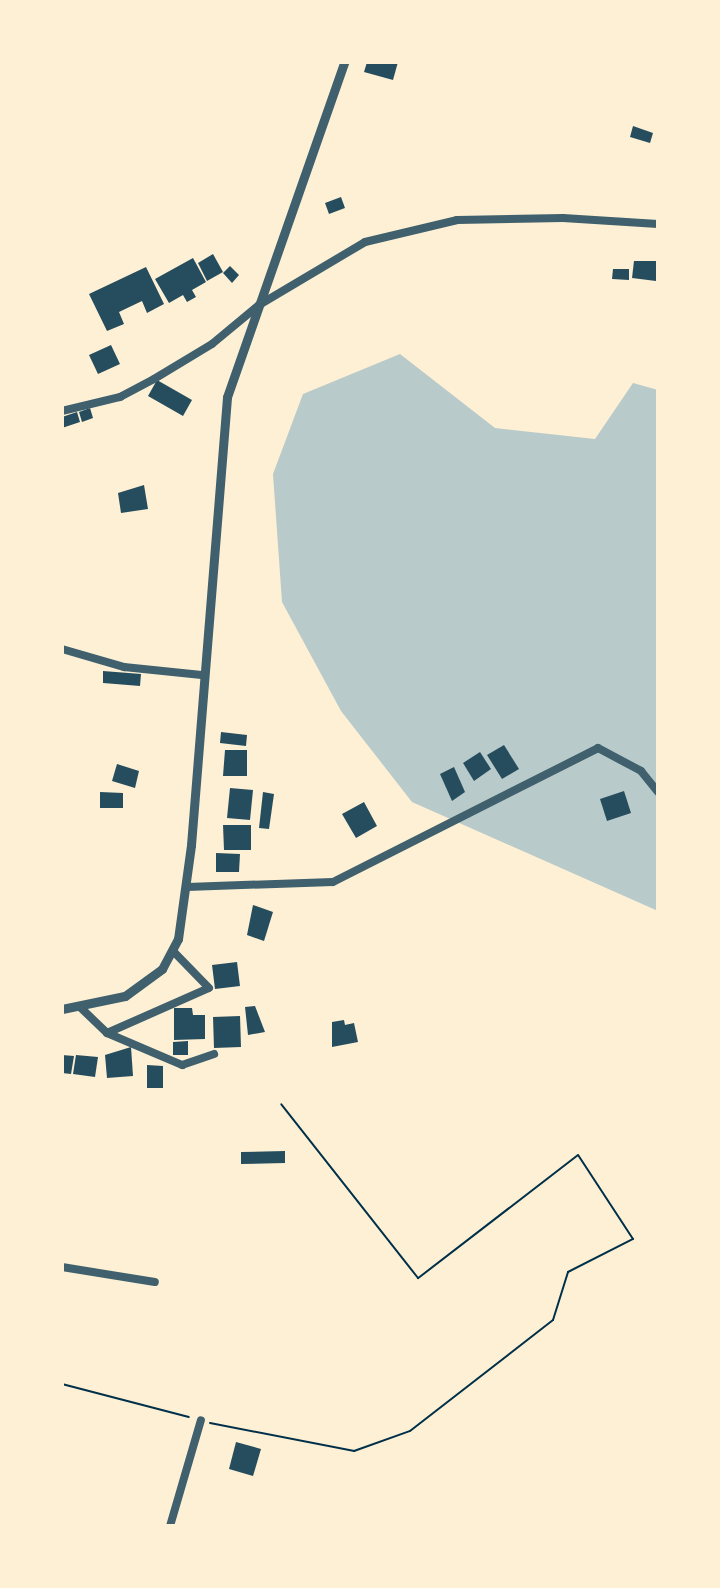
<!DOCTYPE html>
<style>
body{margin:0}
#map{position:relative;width:720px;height:1588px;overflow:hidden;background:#fdf0d5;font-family:Helvetica,sans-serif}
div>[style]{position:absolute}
.green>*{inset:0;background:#b9caca}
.building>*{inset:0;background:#264d5e}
.path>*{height:2px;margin:-1px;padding:0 1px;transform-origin:1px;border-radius:1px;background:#003049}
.minor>*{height:8px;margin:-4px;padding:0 4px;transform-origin:4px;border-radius:4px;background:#3f606c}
.tertiary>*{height:9px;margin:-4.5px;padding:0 4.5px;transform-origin:4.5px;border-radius:4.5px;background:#3f606c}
span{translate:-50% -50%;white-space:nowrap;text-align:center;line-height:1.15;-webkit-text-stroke:8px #fdf0d5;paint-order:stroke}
.frame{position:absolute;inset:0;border:64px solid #fdf0d5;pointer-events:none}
</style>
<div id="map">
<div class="green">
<i style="clip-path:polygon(400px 354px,495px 428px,595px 439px,633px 383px,658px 390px,658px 911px,412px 802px,341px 711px,282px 602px,273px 474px,303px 394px)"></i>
</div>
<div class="building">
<i style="clip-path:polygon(367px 62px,398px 62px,393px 80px,364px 72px)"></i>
<i style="clip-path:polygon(633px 126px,653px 133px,650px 143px,630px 137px)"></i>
<i style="clip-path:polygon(341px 197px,345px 208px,329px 214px,325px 203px)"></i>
<i style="clip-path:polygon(213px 254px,223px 272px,207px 281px,198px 263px)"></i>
<i style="clip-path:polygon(193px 258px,206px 282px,192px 290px,196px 297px,187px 302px,183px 295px,169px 303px,155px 279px)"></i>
<i style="clip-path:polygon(634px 261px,658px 261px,656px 281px,632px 278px)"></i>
<i style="clip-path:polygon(230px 266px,239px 275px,232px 283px,223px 273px)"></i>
<i style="clip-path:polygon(146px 267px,164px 304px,147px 313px,142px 301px,119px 312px,124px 324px,107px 331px,89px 294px)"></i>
<i style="clip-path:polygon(613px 269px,629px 269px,629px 280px,612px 279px)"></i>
<i style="clip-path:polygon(111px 345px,120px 364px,98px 374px,89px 355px)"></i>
<i style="clip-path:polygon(157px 380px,192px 400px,183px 416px,148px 396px)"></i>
<i style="clip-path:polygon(90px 408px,93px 418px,82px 422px,79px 412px)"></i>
<i style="clip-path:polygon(77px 412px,80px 422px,62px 428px,62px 417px)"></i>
<i style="clip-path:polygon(144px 485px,148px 509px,121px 513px,118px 493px)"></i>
<i style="clip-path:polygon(103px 671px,141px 674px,140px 686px,103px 683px)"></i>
<i style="clip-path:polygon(221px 732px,247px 735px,246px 746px,220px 743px)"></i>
<i style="clip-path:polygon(504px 745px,519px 769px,502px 779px,487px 755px)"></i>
<i style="clip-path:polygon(225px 750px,247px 750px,247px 776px,223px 776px)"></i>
<i style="clip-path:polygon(480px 752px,491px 769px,474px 781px,463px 763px)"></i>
<i style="clip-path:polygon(117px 764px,139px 771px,135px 788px,112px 781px)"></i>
<i style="clip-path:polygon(454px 767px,465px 792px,452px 801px,440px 774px)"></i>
<i style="clip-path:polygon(230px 788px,253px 790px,250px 820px,227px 818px)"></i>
<i style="clip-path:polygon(624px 791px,631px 813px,607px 821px,600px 799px)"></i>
<i style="clip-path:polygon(100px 792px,123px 793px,123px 808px,100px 808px)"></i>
<i style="clip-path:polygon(263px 792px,274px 794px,269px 829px,259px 828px)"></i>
<i style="clip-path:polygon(364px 802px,377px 826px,356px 838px,342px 814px)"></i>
<i style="clip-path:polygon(223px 825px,251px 825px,251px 850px,224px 850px)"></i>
<i style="clip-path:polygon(216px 853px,240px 854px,239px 872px,216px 872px)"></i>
<i style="clip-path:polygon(253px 905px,273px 912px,264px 941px,247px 935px)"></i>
<i style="clip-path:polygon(237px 962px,240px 986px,215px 989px,212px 965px)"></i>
<i style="clip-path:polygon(255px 1006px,265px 1032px,248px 1035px,245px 1007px)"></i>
<i style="clip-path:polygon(174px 1008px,192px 1008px,193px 1015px,205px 1015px,205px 1039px,174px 1040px)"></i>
<i style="clip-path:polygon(240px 1016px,241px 1047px,214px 1048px,213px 1017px)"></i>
<i style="clip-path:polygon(344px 1020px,345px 1025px,354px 1023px,358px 1042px,332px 1047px,332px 1022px)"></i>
<i style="clip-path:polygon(188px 1041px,188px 1055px,173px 1055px,173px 1042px)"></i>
<i style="clip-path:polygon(131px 1047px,133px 1076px,107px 1078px,105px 1055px)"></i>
<i style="clip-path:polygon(62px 1055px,74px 1056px,71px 1074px,62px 1073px)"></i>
<i style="clip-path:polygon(76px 1055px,98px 1057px,95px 1077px,73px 1074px)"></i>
<i style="clip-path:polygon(147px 1065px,163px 1066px,163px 1088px,147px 1088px)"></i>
<i style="clip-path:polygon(285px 1151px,285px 1163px,241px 1164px,241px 1152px)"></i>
<i style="clip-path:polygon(236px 1442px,261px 1449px,253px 1476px,229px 1469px)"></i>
</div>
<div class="path">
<i style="left:62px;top:1384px;width:131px;rotate:14.6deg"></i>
<i style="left:210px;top:1423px;width:147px;rotate:11deg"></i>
<i style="left:354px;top:1451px;width:59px;rotate:-19.7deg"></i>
<i style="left:410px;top:1431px;width:181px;rotate:-37.8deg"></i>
<i style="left:553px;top:1320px;width:50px;rotate:-72.6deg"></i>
<i style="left:568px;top:1272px;width:73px;rotate:-26.9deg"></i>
<i style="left:633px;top:1239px;width:100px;rotate:-123.2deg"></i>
<i style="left:578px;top:1155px;width:202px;rotate:142.4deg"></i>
<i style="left:418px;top:1278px;width:221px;rotate:-128.2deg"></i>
</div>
<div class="minor">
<i style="left:62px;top:411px;width:60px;rotate:-13.6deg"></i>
<i style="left:120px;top:397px;width:38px;rotate:-28deg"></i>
<i style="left:154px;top:379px;width:68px;rotate:-31.1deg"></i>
<i style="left:212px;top:344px;width:61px;rotate:-39.7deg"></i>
<i style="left:259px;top:305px;width:123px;rotate:-30.7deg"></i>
<i style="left:365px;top:242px;width:95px;rotate:-13.4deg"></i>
<i style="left:457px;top:220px;width:106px;rotate:-1.1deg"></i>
<i style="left:563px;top:218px;width:95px;rotate:3.6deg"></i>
<i style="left:62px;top:649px;width:65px;rotate:16.2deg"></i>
<i style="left:124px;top:667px;width:78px;rotate:5.9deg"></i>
<i style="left:187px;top:887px;width:146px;rotate:-2deg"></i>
<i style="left:333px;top:882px;width:297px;rotate:-26.8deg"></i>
<i style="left:598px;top:748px;width:49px;rotate:28.1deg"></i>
<i style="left:641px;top:771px;width:27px;rotate:51deg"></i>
<i style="left:80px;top:1007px;width:37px;rotate:44deg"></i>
<i style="left:107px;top:1033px;width:82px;rotate:23.1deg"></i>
<i style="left:182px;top:1065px;width:34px;rotate:-19deg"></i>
<i style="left:107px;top:1033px;width:111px;rotate:-23.8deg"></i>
<i style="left:209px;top:988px;width:52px;rotate:-134.2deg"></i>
<i style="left:62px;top:1267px;width:94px;rotate:9.2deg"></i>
<i style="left:170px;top:1526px;width:110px;rotate:-73.7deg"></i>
</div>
<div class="tertiary">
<i style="left:62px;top:1009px;width:64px;rotate:-11.7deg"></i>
<i style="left:125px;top:996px;width:46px;rotate:-36.1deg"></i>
<i style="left:162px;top:969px;width:34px;rotate:-62deg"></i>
<i style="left:178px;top:939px;width:95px;rotate:-82.1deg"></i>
<i style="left:191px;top:845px;width:449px;rotate:-85.4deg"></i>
<i style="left:227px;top:397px;width:355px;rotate:-70.7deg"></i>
</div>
<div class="frame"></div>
</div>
